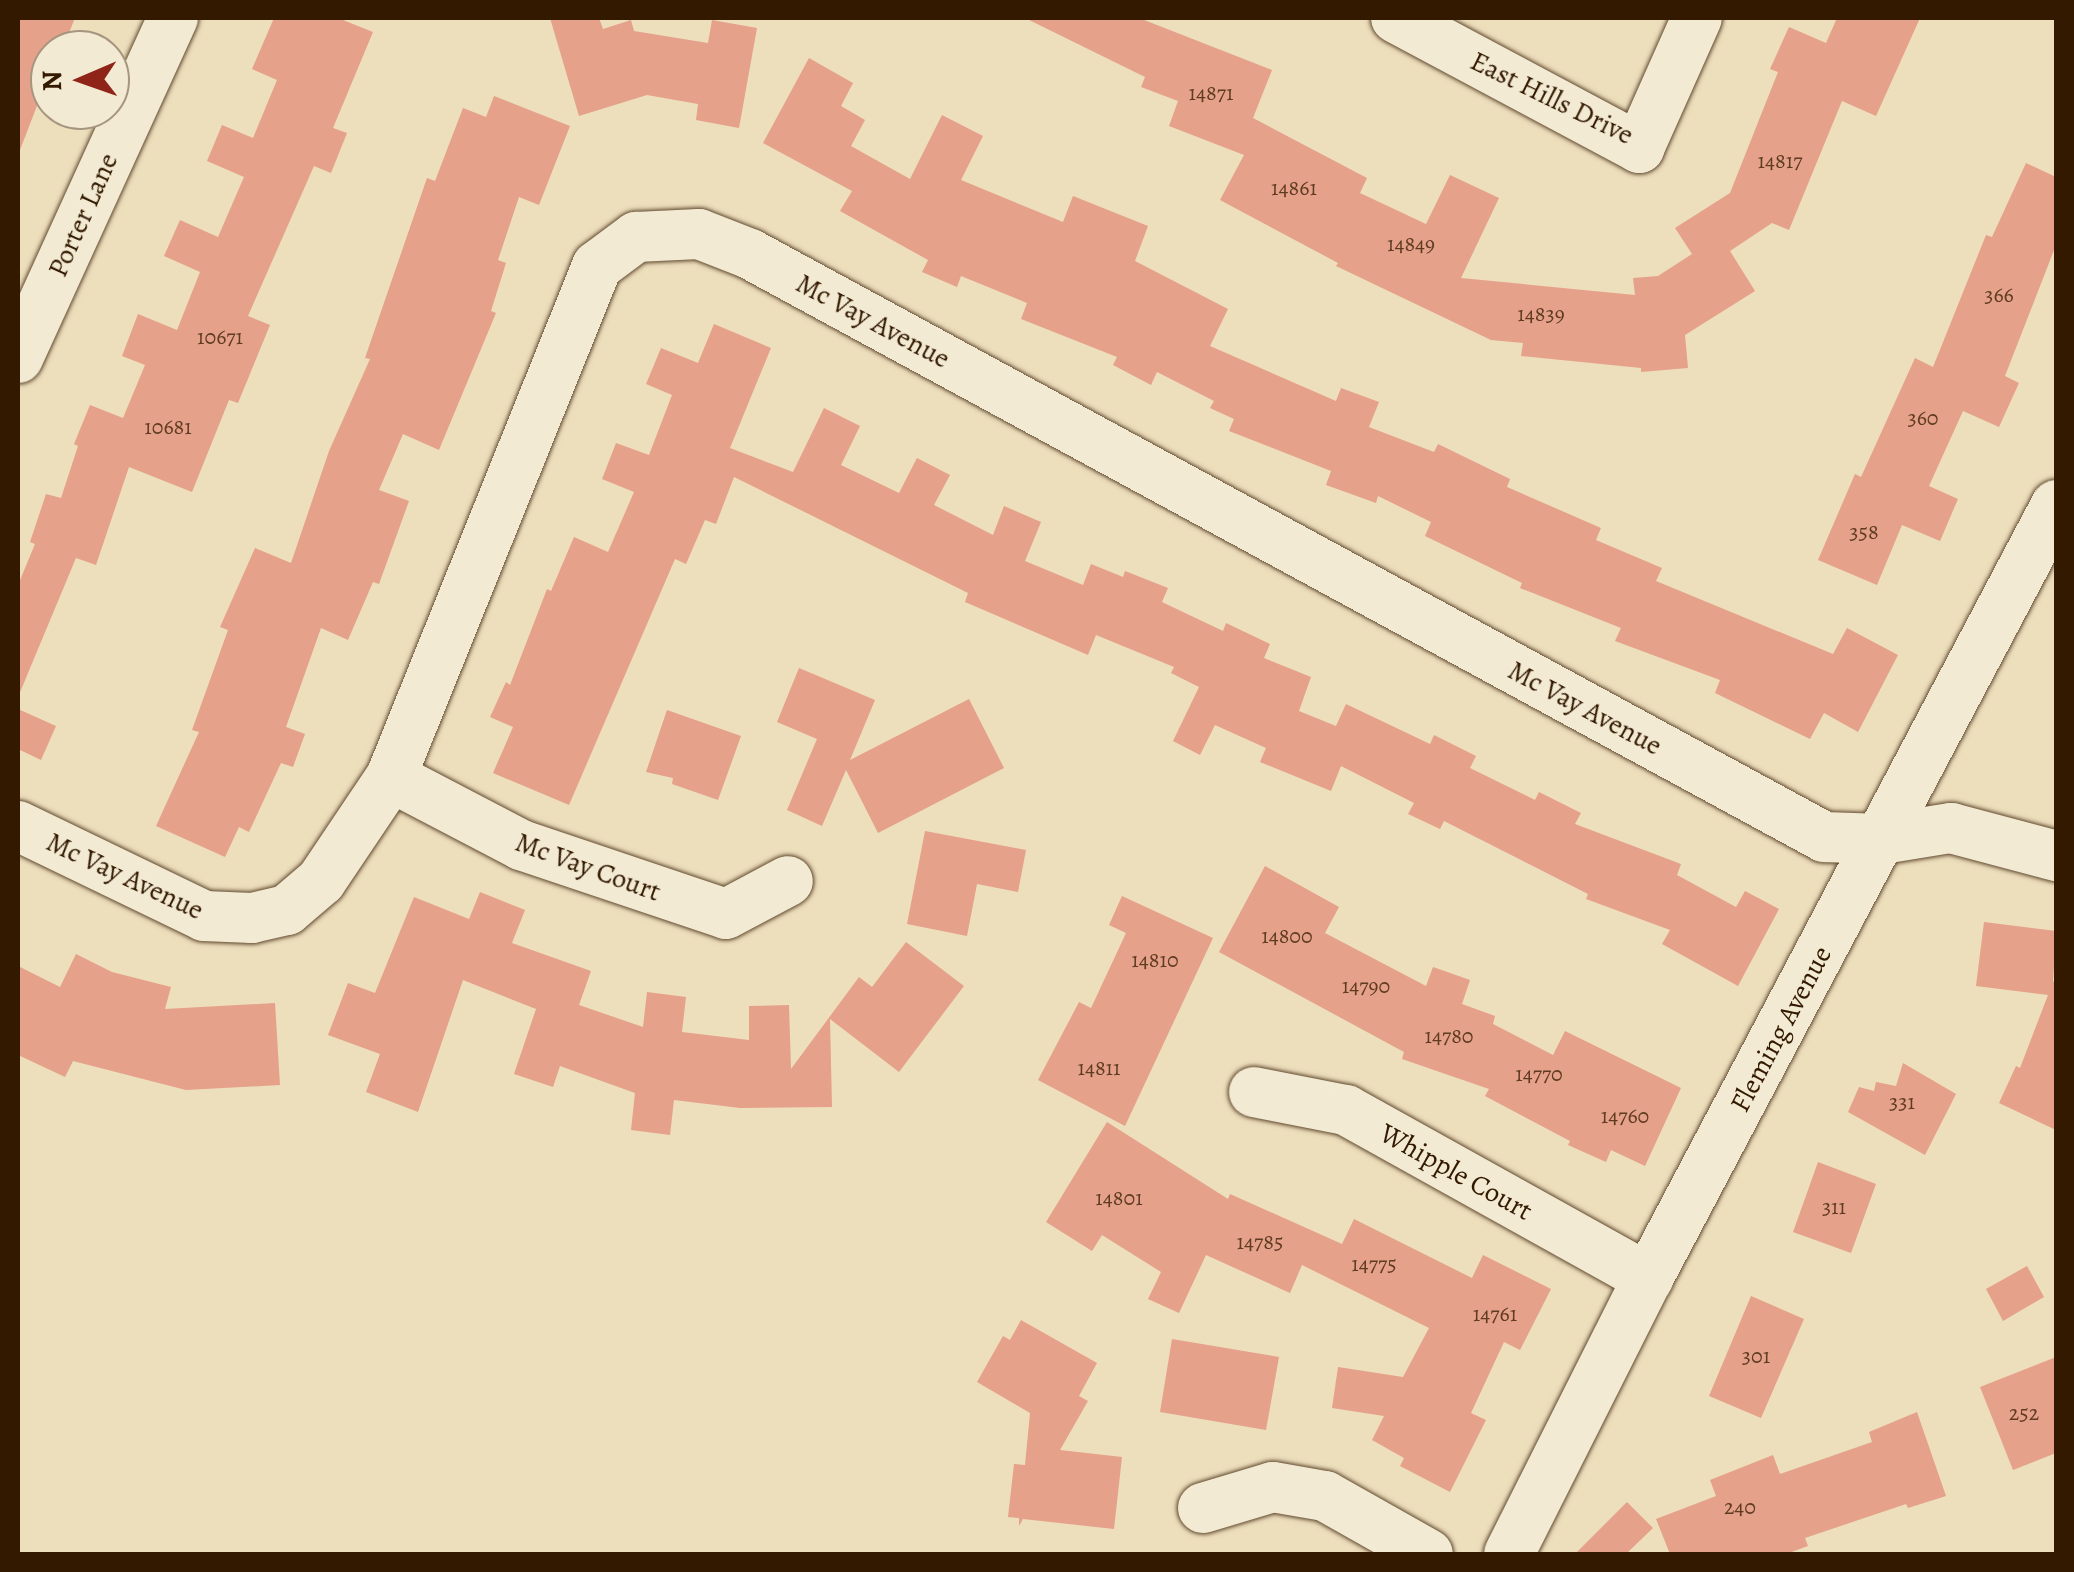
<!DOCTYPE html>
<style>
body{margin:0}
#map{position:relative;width:2074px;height:1572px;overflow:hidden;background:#eddebc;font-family:Alegreya,serif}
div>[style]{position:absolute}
.building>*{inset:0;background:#e5a189}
.roads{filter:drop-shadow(0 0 2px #614a2f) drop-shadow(0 0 2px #614a2f)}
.minor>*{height:50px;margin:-25px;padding:0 25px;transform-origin:25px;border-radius:25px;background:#f3ead3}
span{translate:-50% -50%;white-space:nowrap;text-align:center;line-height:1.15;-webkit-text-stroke:8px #f3ead3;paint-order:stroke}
.number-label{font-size:22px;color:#5f3b22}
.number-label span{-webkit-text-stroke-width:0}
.street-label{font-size:28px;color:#321900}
.frame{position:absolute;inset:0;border:20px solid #321900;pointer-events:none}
.north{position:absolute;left:30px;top:30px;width:100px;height:100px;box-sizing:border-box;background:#f3ead3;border:2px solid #a6967f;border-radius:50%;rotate:268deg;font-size:28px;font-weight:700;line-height:40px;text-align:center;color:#321900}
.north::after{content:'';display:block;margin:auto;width:35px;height:45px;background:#8f2418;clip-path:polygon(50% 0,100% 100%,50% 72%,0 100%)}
</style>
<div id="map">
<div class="building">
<i style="clip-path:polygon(18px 18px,75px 18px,62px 50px,50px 50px,50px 72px,20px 150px)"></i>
<i style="clip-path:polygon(274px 18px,338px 18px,373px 32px,333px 128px,347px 133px,331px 173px,314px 166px,248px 316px,270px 325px,238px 403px,229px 400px,192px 492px,129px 467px,96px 565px,76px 558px,18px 697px,18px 585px,35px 544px,30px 542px,46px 494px,61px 498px,78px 446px,74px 444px,90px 405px,123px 418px,145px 365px,122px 356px,138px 314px,177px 330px,200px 272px,164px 256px,180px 220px,218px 237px,244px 177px,207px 161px,222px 125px,253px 138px,277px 80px,252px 69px)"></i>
<i style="clip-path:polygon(550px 18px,599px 18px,603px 29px,631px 20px,634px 31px,708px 43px,712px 20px,757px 28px,739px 128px,696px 120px,698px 104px,647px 95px,579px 116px)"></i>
<i style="clip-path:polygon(1025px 18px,1139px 18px,1272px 70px,1253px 118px,1367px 178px,1360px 193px,1426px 224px,1450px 175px,1499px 198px,1461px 278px,1635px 295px,1633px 278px,1658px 276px,1692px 254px,1675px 228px,1730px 193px,1778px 72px,1770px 69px,1789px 27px,1826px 43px,1837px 18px,1920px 18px,1876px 116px,1842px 101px,1789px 230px,1772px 223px,1730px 251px,1755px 291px,1685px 335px,1688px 368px,1641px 372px,1641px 368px,1521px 356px,1523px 343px,1491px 340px,1336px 266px,1338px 263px,1220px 200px,1244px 155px,1169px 126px,1178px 101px,1141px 87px,1145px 77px)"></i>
<i style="clip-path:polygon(809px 58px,853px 83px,841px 106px,865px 120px,851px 146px,910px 179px,942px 115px,983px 136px,961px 180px,1063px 222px,1073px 196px,1148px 226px,1135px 261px,1228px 309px,1210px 346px,1336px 401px,1341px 388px,1379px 402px,1369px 427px,1434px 452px,1438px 444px,1510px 479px,1507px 487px,1601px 528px,1596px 540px,1662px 568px,1656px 581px,1833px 654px,1847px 628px,1898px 655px,1858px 732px,1824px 713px,1810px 739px,1715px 693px,1720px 680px,1615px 641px,1621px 628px,1520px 588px,1522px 583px,1425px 536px,1431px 522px,1378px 496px,1376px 503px,1326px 485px,1331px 471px,1229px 431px,1234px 419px,1210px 408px,1214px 401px,1157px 372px,1151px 385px,1113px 365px,1117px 357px,1021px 319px,1027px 303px,961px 276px,957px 287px,922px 272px,928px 260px,840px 211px,852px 191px,763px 143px)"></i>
<i style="clip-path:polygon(494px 96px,570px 126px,539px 205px,519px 197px,498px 260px,506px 263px,491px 311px,496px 313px,439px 450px,403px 434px,379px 490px,409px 501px,379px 584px,373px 582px,348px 640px,321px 628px,286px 727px,305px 734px,293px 767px,281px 763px,249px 832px,239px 827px,225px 857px,156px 826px,199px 732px,192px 730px,228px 630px,220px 627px,255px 548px,291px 563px,329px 451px,370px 359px,365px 358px,427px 178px,435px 181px,463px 108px,486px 117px)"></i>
<i style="clip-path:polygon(2026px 163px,2056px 177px,2056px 245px,2005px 376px,2019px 383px,1999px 427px,1963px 411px,1929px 486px,1958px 499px,1940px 541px,1902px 525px,1877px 585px,1818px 560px,1855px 474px,1861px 477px,1915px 358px,1933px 367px,1986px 235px,1992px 237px)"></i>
<i style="clip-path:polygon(714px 324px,771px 348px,730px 448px,793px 472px,824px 408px,860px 426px,841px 465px,899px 493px,917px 458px,950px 475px,934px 505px,993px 535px,1004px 506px,1041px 522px,1025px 561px,1083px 585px,1091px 564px,1123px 577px,1125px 571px,1168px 588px,1162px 602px,1223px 631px,1226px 623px,1270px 644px,1264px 658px,1311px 677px,1299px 711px,1336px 726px,1346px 704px,1430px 744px,1434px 735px,1476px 756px,1470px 768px,1535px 800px,1539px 792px,1581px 813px,1575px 824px,1681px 864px,1677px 875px,1736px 907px,1745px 891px,1779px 909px,1738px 986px,1662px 944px,1670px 930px,1586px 899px,1588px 894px,1444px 821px,1440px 829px,1408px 814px,1414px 803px,1341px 766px,1331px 791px,1260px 762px,1266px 748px,1215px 725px,1200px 755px,1173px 741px,1199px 687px,1171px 673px,1174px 667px,1096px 635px,1088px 655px,965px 602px,968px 593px,734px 477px,716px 524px,705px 520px,686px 564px,675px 559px,569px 805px,493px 773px,513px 727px,490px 717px,506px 682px,510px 685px,547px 589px,551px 591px,574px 537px,608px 552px,634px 492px,602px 479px,616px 443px,649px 455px,672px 395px,646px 384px,661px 348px,698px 363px)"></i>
<i style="clip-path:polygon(799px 668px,875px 700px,850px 760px,969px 699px,1004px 768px,878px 833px,846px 770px,822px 826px,787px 810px,817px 739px,777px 722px)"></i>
<i style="clip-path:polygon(18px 709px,56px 726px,41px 760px,18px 749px)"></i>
<i style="clip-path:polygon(667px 710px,741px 736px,718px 800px,672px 784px,673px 778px,646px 772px)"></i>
<i style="clip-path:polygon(925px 831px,1026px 850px,1018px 892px,977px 884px,967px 936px,907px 924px)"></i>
<i style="clip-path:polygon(1265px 866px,1339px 907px,1325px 933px,1426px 986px,1433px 967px,1470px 980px,1462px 1004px,1495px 1016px,1493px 1024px,1553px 1055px,1565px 1031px,1681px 1088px,1645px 1166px,1611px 1150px,1606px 1162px,1568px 1145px,1570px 1141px,1485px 1096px,1489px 1089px,1402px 1059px,1404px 1052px,1219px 952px)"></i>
<i style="clip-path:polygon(480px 892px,525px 910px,512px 943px,591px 971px,579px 1005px,643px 1027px,647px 992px,686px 997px,682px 1032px,749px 1040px,749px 1006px,789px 1005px,791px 1069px,859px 977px,872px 987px,906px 942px,964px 986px,899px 1072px,830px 1019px,832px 1107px,740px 1108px,674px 1100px,670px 1135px,631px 1130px,635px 1093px,560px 1066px,553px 1087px,514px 1074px,536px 1009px,463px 980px,418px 1112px,366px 1092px,380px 1054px,328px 1035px,348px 983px,375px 993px,414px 897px,469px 919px)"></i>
<i style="clip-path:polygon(1122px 896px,1213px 938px,1125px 1126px,1038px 1080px,1079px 1002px,1091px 1008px,1126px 933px,1109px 925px)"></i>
<i style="clip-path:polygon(1984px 922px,2056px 931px,2053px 982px,2056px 980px,2056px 1130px,1999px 1103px,2016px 1066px,2020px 1068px,2048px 995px,1976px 986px)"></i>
<i style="clip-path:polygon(76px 954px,112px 972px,171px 987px,165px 1009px,275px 1003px,280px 1085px,186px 1090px,73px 1061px,65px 1077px,18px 1055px,18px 966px,60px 987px)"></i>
<i style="clip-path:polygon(1903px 1063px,1956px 1094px,1925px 1155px,1848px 1112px,1859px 1087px,1874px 1091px,1876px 1082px,1896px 1086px)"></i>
<i style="clip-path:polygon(1107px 1122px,1228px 1199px,1230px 1194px,1342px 1244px,1354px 1219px,1472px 1278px,1483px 1255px,1551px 1289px,1520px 1350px,1504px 1342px,1471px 1413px,1486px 1420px,1450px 1492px,1400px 1466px,1404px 1458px,1372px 1440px,1384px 1416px,1332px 1408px,1338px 1367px,1403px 1377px,1429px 1328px,1302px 1265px,1290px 1293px,1206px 1255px,1179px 1313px,1148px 1299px,1161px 1272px,1102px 1235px,1092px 1251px,1046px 1222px)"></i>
<i style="clip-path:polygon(1818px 1162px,1876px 1184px,1851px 1253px,1793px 1232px)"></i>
<i style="clip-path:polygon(2027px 1266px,2044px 1297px,2003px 1321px,1986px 1289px)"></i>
<i style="clip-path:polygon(1751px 1296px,1804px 1319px,1761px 1418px,1709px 1396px)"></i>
<i style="clip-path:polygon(1021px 1320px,1097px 1363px,1079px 1396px,1088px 1401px,1060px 1450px,1122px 1457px,1114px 1529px,1023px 1519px,1019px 1526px,1019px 1518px,1008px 1517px,1014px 1464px,1025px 1465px,1030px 1413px,977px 1382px,1003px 1336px,1010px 1340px)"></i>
<i style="clip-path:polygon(1172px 1339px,1279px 1357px,1266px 1430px,1160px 1412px)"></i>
<i style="clip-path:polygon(2056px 1357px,2056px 1453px,2013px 1470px,1980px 1387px)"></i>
<i style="clip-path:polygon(1917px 1412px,1946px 1496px,1908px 1508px,1906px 1504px,1805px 1538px,1808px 1546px,1786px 1554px,1670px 1554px,1656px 1519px,1716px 1496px,1710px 1480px,1773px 1455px,1780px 1474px,1872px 1442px,1869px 1432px)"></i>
<i style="clip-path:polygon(1627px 1502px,1653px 1528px,1626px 1554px,1575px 1554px)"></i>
</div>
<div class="roads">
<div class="minor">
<i style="left:1396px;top:18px;width:276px;rotate:28.1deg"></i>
<i style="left:1639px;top:148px;width:142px;rotate:-66deg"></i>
<i style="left:18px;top:358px;width:374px;rotate:-65.5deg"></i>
<i style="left:391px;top:777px;width:147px;rotate:27.6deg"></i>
<i style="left:521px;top:845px;width:216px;rotate:18.6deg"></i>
<i style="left:726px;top:914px;width:70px;rotate:-28deg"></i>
<i style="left:18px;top:826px;width:207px;rotate:25.8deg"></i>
<i style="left:204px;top:916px;width:48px;rotate:2.4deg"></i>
<i style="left:252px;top:918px;width:36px;rotate:-13deg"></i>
<i style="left:287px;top:910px;width:45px;rotate:-40.5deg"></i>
<i style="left:321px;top:881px;width:125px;rotate:-56.1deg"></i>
<i style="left:391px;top:777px;width:551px;rotate:-68.04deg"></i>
<i style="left:597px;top:266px;width:49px;rotate:-36.6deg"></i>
<i style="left:636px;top:237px;width:63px;rotate:-2.7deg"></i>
<i style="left:699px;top:234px;width:55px;rotate:21.4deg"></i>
<i style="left:750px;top:254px;width:1222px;rotate:28.49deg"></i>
<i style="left:1824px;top:837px;width:58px;rotate:2deg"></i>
<i style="left:1882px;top:839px;width:70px;rotate:-9.1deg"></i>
<i style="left:1951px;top:828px;width:109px;rotate:14.9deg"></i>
<i style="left:1254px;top:1092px;width:94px;rotate:11.1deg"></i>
<i style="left:1346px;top:1110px;width:346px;rotate:29.1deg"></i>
<i style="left:1203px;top:1508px;width:73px;rotate:-16.7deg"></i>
<i style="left:1273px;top:1487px;width:53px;rotate:9.8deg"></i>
<i style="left:1325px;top:1496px;width:118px;rotate:29.4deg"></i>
<i style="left:1509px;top:1554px;width:309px;rotate:-63.3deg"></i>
<i style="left:1648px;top:1278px;width:874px;rotate:-62.17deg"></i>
</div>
</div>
<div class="number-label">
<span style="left:1211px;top:94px">14871</span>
<span style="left:1780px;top:162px">14817</span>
<span style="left:1294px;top:189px">14861</span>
<span style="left:1411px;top:245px">14849</span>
<span style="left:1999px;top:296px">366</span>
<span style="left:1541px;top:315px">14839</span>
<span style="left:220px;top:338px">10671</span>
<span style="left:1923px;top:419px">360</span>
<span style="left:168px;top:428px">10681</span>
<span style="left:1864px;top:533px">358</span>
<span style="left:1287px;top:937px">14800</span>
<span style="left:1155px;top:961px">14810</span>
<span style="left:1366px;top:987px">14790</span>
<span style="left:1449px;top:1037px">14780</span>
<span style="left:1099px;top:1069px">14811</span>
<span style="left:1539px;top:1075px">14770</span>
<span style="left:1902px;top:1103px">331</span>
<span style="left:1625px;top:1117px">14760</span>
<span style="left:1119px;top:1199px">14801</span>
<span style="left:1834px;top:1208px">311</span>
<span style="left:1260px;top:1243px">14785</span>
<span style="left:1374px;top:1265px">14775</span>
<span style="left:1495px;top:1315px">14761</span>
<span style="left:1756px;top:1357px">301</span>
<span style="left:2024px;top:1414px">252</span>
<span style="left:1740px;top:1508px">240</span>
</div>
<div class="street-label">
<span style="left:1552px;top:98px;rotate:26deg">East Hills Drive</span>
<span style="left:83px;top:215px;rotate:-66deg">Porter Lane</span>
<span style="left:873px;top:321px;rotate:28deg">Mc Vay Avenue</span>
<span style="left:1585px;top:708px;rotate:28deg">Mc Vay Avenue</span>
<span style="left:588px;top:867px;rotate:20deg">Mc Vay Court</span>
<span style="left:125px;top:876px;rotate:25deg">Mc Vay Avenue</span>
<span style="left:1781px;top:1029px;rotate:-62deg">Fleming Avenue</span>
<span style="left:1456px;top:1172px;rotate:29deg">Whipple Court</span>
</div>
<div class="frame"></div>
<div class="north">N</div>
</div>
